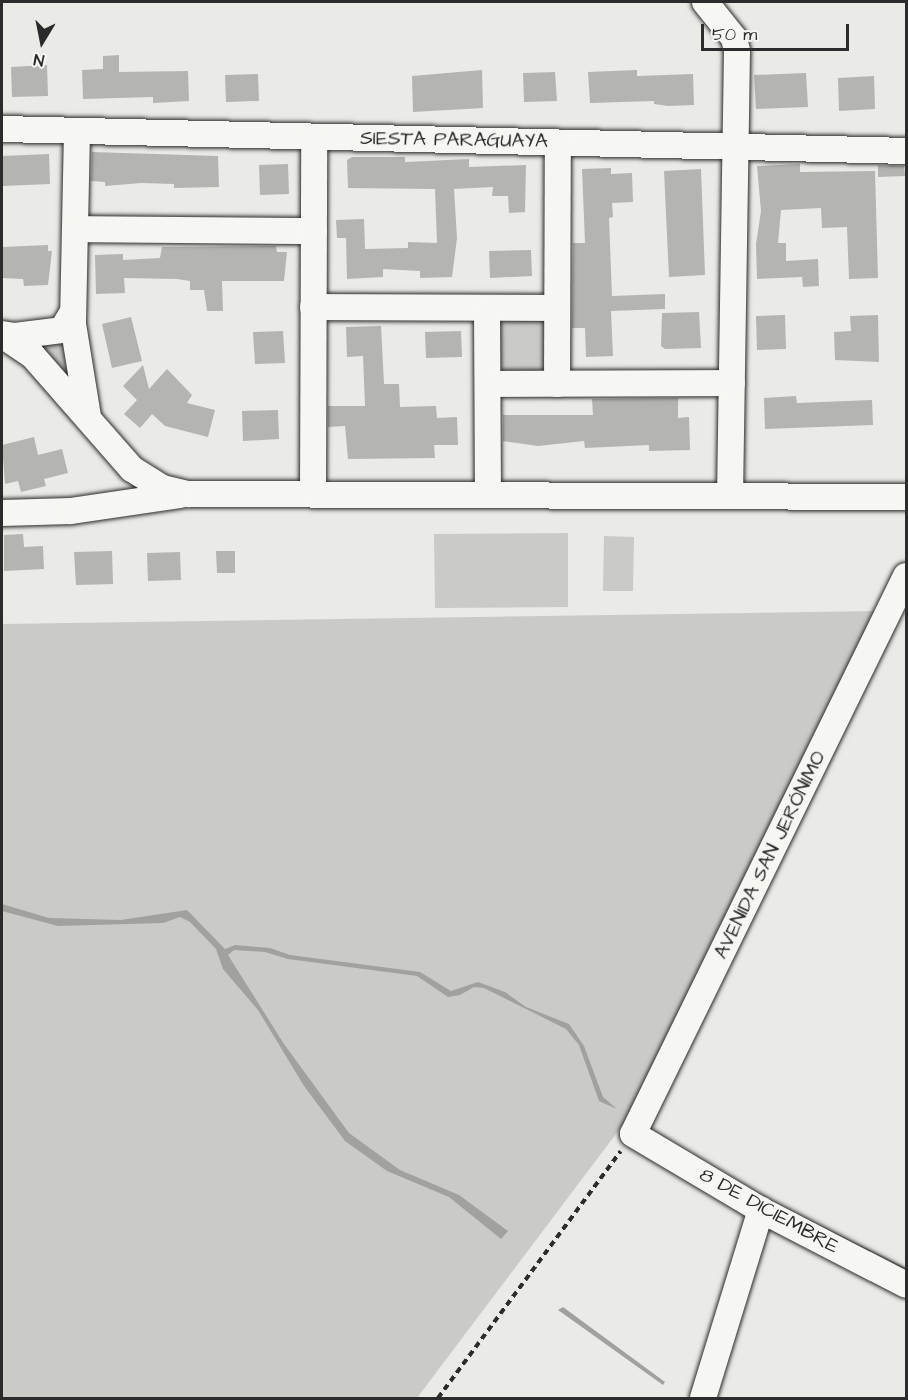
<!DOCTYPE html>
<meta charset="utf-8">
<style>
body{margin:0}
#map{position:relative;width:908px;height:1400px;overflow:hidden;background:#eaeae6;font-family:"Architects Daughter",sans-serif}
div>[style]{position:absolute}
.green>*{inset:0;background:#cacac7}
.water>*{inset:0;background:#a1a19e}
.building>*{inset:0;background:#b4b4b1}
.path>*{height:4px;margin-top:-2px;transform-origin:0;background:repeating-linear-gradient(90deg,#2b2b2b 0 6px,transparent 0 10.5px)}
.roads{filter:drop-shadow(0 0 2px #2b2b2b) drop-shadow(0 0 2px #2b2b2b)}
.minor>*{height:26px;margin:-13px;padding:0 13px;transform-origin:13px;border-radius:13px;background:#f6f6f2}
span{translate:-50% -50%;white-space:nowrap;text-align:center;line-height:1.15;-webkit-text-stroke:4.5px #f6f6f2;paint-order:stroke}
.street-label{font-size:20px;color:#2b2b2b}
.frame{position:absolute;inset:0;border:3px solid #2b2b2b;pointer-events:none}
.north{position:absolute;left:12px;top:12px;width:60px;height:60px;-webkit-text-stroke:4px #f6f6f2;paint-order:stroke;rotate:190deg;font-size:16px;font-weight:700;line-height:24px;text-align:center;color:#2b2b2b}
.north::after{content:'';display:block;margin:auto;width:21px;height:27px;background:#2b2b2b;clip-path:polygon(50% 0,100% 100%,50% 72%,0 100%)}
.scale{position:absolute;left:701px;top:24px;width:148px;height:27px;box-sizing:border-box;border:3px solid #2b2b2b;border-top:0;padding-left:8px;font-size:18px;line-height:21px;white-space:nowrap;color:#2b2b2b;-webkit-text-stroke:4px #f6f6f2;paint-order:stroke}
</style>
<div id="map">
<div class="green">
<i style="clip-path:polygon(499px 318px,546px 318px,547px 372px,499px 373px)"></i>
<i style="clip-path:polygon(63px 338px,77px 386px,32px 340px)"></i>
<i style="clip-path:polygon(568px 533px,568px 607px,435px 608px,434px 534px)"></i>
<i style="clip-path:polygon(604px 536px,634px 537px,633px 591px,603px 591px)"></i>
<i style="clip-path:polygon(876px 611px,631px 1114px,417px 1398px,2px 1398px,2px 624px)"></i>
</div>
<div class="water">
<i style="clip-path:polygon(2px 904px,49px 918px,121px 920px,187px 910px,225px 949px,235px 945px,270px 948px,290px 955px,420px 972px,451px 991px,478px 982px,505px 992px,526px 1007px,569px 1024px,584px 1046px,603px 1097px,617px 1109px,599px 1101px,579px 1045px,566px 1029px,484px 988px,474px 987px,460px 995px,448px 997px,417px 976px,288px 959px,265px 952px,234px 950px,228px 955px,284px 1044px,349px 1133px,400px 1170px,459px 1195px,508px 1231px,501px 1239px,449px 1197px,387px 1171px,345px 1141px,304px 1086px,258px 1010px,223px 969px,216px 949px,190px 922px,180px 917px,163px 923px,58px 926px,2px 911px)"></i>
<i style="clip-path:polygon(757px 1194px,906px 1268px,906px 1271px,756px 1196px)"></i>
<i style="clip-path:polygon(563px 1307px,665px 1382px,663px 1385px,558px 1310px)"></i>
</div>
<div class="building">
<i style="clip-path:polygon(119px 55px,119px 72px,188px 71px,189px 101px,153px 103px,153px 97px,83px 99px,82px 70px,103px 69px,103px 56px)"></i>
<i style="clip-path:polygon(47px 65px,48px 96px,12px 97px,11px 67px)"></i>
<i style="clip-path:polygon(482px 70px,483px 108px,413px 112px,412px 76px)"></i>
<i style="clip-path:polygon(637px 70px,637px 76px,693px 74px,694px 105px,668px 106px,654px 104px,654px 101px,590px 103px,588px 72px)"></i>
<i style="clip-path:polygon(555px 72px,557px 101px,524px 102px,523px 73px)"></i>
<i style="clip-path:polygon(806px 73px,808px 107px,756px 109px,754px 75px)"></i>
<i style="clip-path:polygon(258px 74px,259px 101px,226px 102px,225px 75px)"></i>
<i style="clip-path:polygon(874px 76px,875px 109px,839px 111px,838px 78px)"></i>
<i style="clip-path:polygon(92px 152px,218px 156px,219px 187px,174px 188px,174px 184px,141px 183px,105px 186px,105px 182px,91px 181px)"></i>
<i style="clip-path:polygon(49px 154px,50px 184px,2px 186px,2px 156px)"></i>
<i style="clip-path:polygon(352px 157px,405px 157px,405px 162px,469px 159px,469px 167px,526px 165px,525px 212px,509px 213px,508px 196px,492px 196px,493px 187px,454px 189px,457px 238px,452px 277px,420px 278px,420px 271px,383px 269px,383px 277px,347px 279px,346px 238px,337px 238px,336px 220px,364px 219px,365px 249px,408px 248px,408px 242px,437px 243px,435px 189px,348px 188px,347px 160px)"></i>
<i style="clip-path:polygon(288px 164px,289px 194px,260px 195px,259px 165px)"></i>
<i style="clip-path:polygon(800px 164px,800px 172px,875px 171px,878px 278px,849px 279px,847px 227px,822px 228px,821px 208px,781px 210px,778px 243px,786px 243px,786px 261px,818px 259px,819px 286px,803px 287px,802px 277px,757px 279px,756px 244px,761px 211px,757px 166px)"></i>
<i style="clip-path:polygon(878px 165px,904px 166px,905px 176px,878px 177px)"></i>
<i style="clip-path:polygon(611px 168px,611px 174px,632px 173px,633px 202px,612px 203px,613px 217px,609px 218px,612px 296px,665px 294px,665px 309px,611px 311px,613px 356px,586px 357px,585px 328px,572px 328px,573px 243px,585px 243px,582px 169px)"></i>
<i style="clip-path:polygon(701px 169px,705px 275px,669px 277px,664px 171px)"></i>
<i style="clip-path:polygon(48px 245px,48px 251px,52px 251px,48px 285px,24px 286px,23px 279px,2px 278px,3px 247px)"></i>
<i style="clip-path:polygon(276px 246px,277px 252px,287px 252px,284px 281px,222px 281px,223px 311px,207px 311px,204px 290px,190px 290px,190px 281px,177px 279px,124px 278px,125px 293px,96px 294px,95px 255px,123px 254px,123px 260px,160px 258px,162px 247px)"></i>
<i style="clip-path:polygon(531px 250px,532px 276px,490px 278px,489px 251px)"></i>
<i style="clip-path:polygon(699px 312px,701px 348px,665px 349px,661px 346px,662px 313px)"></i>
<i style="clip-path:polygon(785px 315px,786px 349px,757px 350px,756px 316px)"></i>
<i style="clip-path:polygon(878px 315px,879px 362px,835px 360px,834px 332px,851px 331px,850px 316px)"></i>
<i style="clip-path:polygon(131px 317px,142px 361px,112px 368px,102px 324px)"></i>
<i style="clip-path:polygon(381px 326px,384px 384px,399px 384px,400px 407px,436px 406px,437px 418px,457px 417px,458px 445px,434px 445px,435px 458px,348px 459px,345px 426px,328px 427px,328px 406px,365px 406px,363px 356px,347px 357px,346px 327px)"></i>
<i style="clip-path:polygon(283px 331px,285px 363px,255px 364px,253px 332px)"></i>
<i style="clip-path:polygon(461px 331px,462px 357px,426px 358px,425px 332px)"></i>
<i style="clip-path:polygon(143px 365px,149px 389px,167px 369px,192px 395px,187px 403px,215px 410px,208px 437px,165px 426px,152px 414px,140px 428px,124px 414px,137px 400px,123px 386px)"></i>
<i style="clip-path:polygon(796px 396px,797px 403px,872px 400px,873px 425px,765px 429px,764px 398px)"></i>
<i style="clip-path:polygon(678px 398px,678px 418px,689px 417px,690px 450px,649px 451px,649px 445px,585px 448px,584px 441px,538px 446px,503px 441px,503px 415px,593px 415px,592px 399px)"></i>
<i style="clip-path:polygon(278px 410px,279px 439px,243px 441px,242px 411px)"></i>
<i style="clip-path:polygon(34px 437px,38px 455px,62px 449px,68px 473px,44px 479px,46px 486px,21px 492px,18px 481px,5px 484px,2px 445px)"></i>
<i style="clip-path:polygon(23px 534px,24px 547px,43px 546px,44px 569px,4px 571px,4px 535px)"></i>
<i style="clip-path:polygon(112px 551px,113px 584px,76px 585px,74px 552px)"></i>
<i style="clip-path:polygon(216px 551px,235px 551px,235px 573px,217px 573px)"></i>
<i style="clip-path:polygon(180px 552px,181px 580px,148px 581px,147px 553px)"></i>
</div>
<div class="path">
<i style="left:438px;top:1398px;width:307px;rotate:-53.5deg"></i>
</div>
<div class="roads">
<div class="minor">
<i style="left:705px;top:2px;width:46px;rotate:51.1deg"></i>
<i style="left:734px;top:38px;width:13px;rotate:77deg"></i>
<i style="left:737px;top:51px;width:445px;rotate:90.9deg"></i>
<i style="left:2px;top:129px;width:904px;rotate:1.39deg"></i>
<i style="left:77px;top:131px;width:193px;rotate:91.2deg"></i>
<i style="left:73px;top:324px;width:94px;rotate:80.8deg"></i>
<i style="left:75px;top:229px;width:239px;rotate:0.5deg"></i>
<i style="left:313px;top:307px;width:244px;rotate:0.2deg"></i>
<i style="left:487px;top:308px;width:187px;rotate:89.7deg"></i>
<i style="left:2px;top:334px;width:13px;rotate:9deg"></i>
<i style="left:15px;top:336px;width:47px;rotate:-7.3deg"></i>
<i style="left:62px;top:330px;width:21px;rotate:-59deg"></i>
<i style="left:2px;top:335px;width:37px;rotate:34deg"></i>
<i style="left:33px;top:356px;width:150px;rotate:48.8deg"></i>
<i style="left:132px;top:469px;width:36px;rotate:32deg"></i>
<i style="left:162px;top:488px;width:28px;rotate:13deg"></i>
<i style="left:189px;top:494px;width:717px;rotate:0.24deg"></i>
<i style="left:488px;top:384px;width:244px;rotate:-0.2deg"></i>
<i style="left:557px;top:384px;width:241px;rotate:-89.8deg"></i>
<i style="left:313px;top:494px;width:357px;rotate:-89.8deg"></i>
<i style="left:2px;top:513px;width:69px;rotate:-1.7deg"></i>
<i style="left:71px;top:511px;width:110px;rotate:-8.4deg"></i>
<i style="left:906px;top:576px;width:621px;rotate:116.07deg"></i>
<i style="left:633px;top:1134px;width:149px;rotate:30.7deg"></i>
<i style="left:761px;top:1210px;width:163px;rotate:27.3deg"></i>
<i style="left:703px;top:1398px;width:197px;rotate:-72.9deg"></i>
</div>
</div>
<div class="street-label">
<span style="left:454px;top:140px;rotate:1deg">SIESTA PARAGUAYA</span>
<span style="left:770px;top:855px;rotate:-64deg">AVENIDA SAN JERÓNIMO</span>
<span style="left:769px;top:1211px;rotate:29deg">8 DE DICIEMBRE</span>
</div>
<div class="frame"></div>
<div class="north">N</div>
<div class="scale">50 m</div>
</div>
